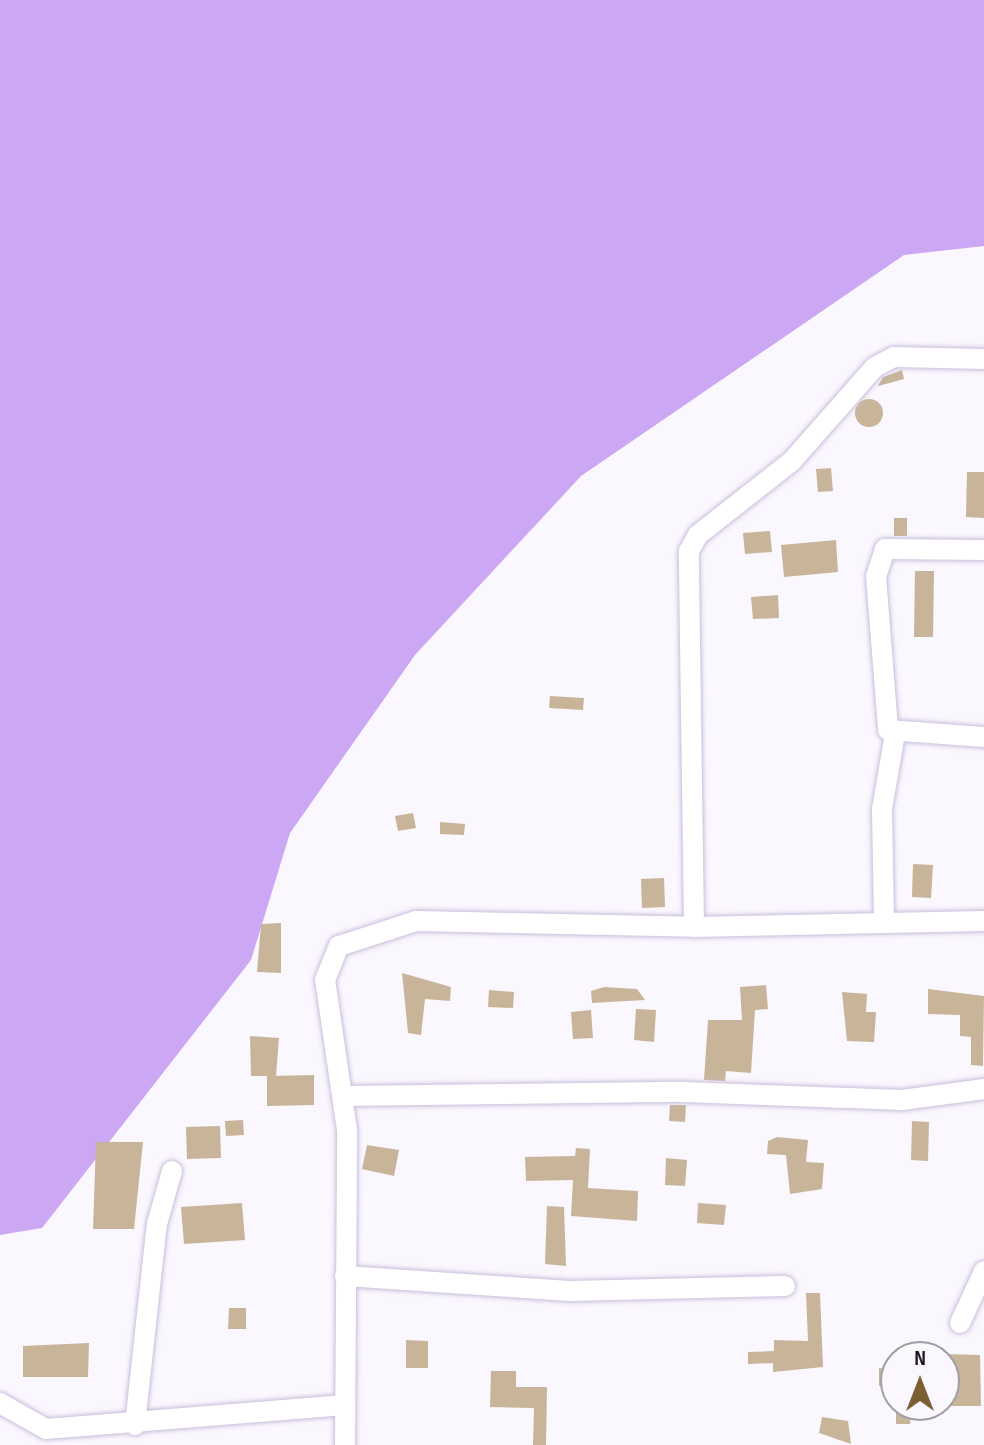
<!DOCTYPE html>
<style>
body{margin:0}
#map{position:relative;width:984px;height:1445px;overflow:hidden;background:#faf7fe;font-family:"Sofia Sans Condensed",sans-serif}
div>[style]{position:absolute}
.forest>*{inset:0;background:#cba7f4}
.building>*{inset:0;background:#c8b599}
.round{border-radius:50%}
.roads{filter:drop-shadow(0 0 2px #cabddc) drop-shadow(0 0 2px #cabddc)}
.minor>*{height:20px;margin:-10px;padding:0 10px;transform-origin:10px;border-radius:10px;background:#fff}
span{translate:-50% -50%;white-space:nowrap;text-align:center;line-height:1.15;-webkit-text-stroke:7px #faf7fe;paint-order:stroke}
.north{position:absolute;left:880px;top:1341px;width:80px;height:80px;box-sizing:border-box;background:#faf7fe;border:2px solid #a19da6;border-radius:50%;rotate:0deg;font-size:22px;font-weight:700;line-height:32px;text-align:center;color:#1b1621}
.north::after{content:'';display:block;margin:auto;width:28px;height:36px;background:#7c6033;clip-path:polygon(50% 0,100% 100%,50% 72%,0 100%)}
</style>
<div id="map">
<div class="forest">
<i style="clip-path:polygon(0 0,984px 0,984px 246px,904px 255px,581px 476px,415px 655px,290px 833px,251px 960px,42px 1228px,0 1235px)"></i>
</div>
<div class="building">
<i style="clip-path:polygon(902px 370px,904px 379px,878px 386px,883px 377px)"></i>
<i class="round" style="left:855px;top:399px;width:28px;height:28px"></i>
<i style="clip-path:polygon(831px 468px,833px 491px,818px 492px,816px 469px)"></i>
<i style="clip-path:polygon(967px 472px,984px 472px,984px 518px,966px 517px)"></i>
<i style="clip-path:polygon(894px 518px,907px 518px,907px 536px,894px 536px)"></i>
<i style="clip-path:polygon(770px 531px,772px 552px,745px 554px,743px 533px)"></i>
<i style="clip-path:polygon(836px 540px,838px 572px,784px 577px,781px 545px)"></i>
<i style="clip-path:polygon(915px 571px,934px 571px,933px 637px,914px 637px)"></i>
<i style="clip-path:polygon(778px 595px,779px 618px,753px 619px,751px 597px)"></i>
<i style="clip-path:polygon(550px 696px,584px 698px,583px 710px,549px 708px)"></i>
<i style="clip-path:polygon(413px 813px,416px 828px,398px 831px,395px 816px)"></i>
<i style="clip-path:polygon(440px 822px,465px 824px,464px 835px,440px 834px)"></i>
<i style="clip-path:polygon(913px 864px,933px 865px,931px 898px,912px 897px)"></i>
<i style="clip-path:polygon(664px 878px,665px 907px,642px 908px,641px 879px)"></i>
<i style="clip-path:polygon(281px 923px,281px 973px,257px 972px,261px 924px)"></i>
<i style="clip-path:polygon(402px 973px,451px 987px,450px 1001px,425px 999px,421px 1035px,408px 1033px)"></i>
<i style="clip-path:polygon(766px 985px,768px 1009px,755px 1010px,751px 1073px,726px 1071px,725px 1081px,704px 1080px,708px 1020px,742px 1020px,740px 987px)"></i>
<i style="clip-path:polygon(604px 987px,637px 989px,645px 1000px,592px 1003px,591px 991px)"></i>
<i style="clip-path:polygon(928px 989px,984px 996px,983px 1066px,971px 1065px,971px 1037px,960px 1036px,960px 1015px,928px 1014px)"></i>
<i style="clip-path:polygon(489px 990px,514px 992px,513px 1008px,488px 1007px)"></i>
<i style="clip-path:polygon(842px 992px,867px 994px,866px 1012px,876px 1012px,874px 1042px,847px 1041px)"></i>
<i style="clip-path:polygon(636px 1009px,656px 1010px,654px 1042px,634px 1040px)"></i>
<i style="clip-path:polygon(591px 1010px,593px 1038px,573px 1039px,571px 1012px)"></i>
<i style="clip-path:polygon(250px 1036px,279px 1038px,276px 1076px,251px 1076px)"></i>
<i style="clip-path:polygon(314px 1075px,314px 1105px,267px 1106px,267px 1076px)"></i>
<i style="clip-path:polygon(670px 1105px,686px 1105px,685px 1122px,669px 1121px)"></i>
<i style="clip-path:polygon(243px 1120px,244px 1135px,226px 1136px,225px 1121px)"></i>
<i style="clip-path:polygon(912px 1121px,929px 1122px,928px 1161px,911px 1160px)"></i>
<i style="clip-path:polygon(220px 1126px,221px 1158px,187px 1159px,186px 1127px)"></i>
<i style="clip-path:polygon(777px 1137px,808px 1140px,806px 1162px,824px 1163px,822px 1189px,790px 1194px,786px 1155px,767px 1154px,768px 1141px)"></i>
<i style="clip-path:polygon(96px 1142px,143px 1142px,134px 1229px,93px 1229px)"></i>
<i style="clip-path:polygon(367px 1145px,399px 1150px,394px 1176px,362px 1169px)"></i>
<i style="clip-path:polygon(576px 1148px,590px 1149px,588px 1188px,638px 1191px,637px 1221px,571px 1216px,573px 1180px,526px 1181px,525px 1157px,575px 1156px)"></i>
<i style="clip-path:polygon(666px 1158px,687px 1160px,685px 1186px,665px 1185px)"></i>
<i style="clip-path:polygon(242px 1203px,245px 1240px,184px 1244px,181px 1207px)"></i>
<i style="clip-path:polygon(698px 1203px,726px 1205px,724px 1225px,697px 1223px)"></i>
<i style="clip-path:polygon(547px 1206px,564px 1207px,566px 1266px,545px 1264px)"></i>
<i style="clip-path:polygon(806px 1293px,820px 1293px,823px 1367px,773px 1372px,773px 1363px,748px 1364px,748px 1352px,774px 1351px,774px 1340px,808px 1341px)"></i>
<i style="clip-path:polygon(229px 1308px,246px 1308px,246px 1329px,228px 1329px)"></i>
<i style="clip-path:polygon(406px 1340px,428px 1341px,428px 1368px,406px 1368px)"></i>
<i style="clip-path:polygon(89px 1343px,88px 1377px,23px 1377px,23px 1346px)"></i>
<i style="clip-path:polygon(944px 1354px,980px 1355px,981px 1406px,944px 1406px)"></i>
<i style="clip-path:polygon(879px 1368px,893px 1369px,893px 1386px,879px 1386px)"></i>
<i style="clip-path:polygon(491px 1371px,516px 1371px,516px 1387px,547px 1387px,546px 1445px,533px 1445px,534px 1408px,490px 1407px)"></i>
<i style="clip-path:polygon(896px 1405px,911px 1405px,910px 1424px,896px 1424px)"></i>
<i style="clip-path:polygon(822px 1417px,848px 1421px,851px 1444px,819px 1433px)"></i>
</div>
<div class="roads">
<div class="minor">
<i style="left:984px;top:550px;width:99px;rotate:-179.4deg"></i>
<i style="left:885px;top:549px;width:28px;rotate:108deg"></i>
<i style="left:876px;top:576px;width:154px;rotate:85.5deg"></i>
<i style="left:888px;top:730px;width:96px;rotate:4.2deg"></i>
<i style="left:884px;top:922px;width:113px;rotate:-91deg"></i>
<i style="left:882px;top:809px;width:76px;rotate:-80.2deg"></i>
<i style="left:694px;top:927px;width:376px;rotate:-90.8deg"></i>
<i style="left:689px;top:551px;width:18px;rotate:-61deg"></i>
<i style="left:698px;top:535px;width:120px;rotate:-38.2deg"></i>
<i style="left:792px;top:461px;width:125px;rotate:-48.6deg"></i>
<i style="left:875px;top:367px;width:21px;rotate:-28deg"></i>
<i style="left:894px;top:357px;width:90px;rotate:1.3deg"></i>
<i style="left:344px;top:1096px;width:339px;rotate:-0.7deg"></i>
<i style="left:683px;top:1092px;width:219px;rotate:2.1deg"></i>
<i style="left:902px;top:1100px;width:83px;rotate:-7.6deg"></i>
<i style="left:345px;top:1276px;width:225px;rotate:3.8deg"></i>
<i style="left:570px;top:1291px;width:215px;rotate:-1.3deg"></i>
<i style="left:960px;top:1323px;width:57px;rotate:-65.2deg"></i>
<i style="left:0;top:1403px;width:53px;rotate:29.5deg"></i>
<i style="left:46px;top:1429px;width:297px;rotate:-4.6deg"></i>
<i style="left:135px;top:1425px;width:202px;rotate:-83.8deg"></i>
<i style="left:157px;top:1224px;width:55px;rotate:-74.2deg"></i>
<i style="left:345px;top:1445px;width:315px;rotate:-89.6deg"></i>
<i style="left:347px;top:1130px;width:152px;rotate:-98.3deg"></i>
<i style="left:325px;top:980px;width:37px;rotate:-68deg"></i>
<i style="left:339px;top:946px;width:81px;rotate:-18deg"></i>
<i style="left:416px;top:921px;width:278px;rotate:1.2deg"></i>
<i style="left:694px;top:927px;width:290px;rotate:-1.2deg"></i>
</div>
</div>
<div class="north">N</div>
</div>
